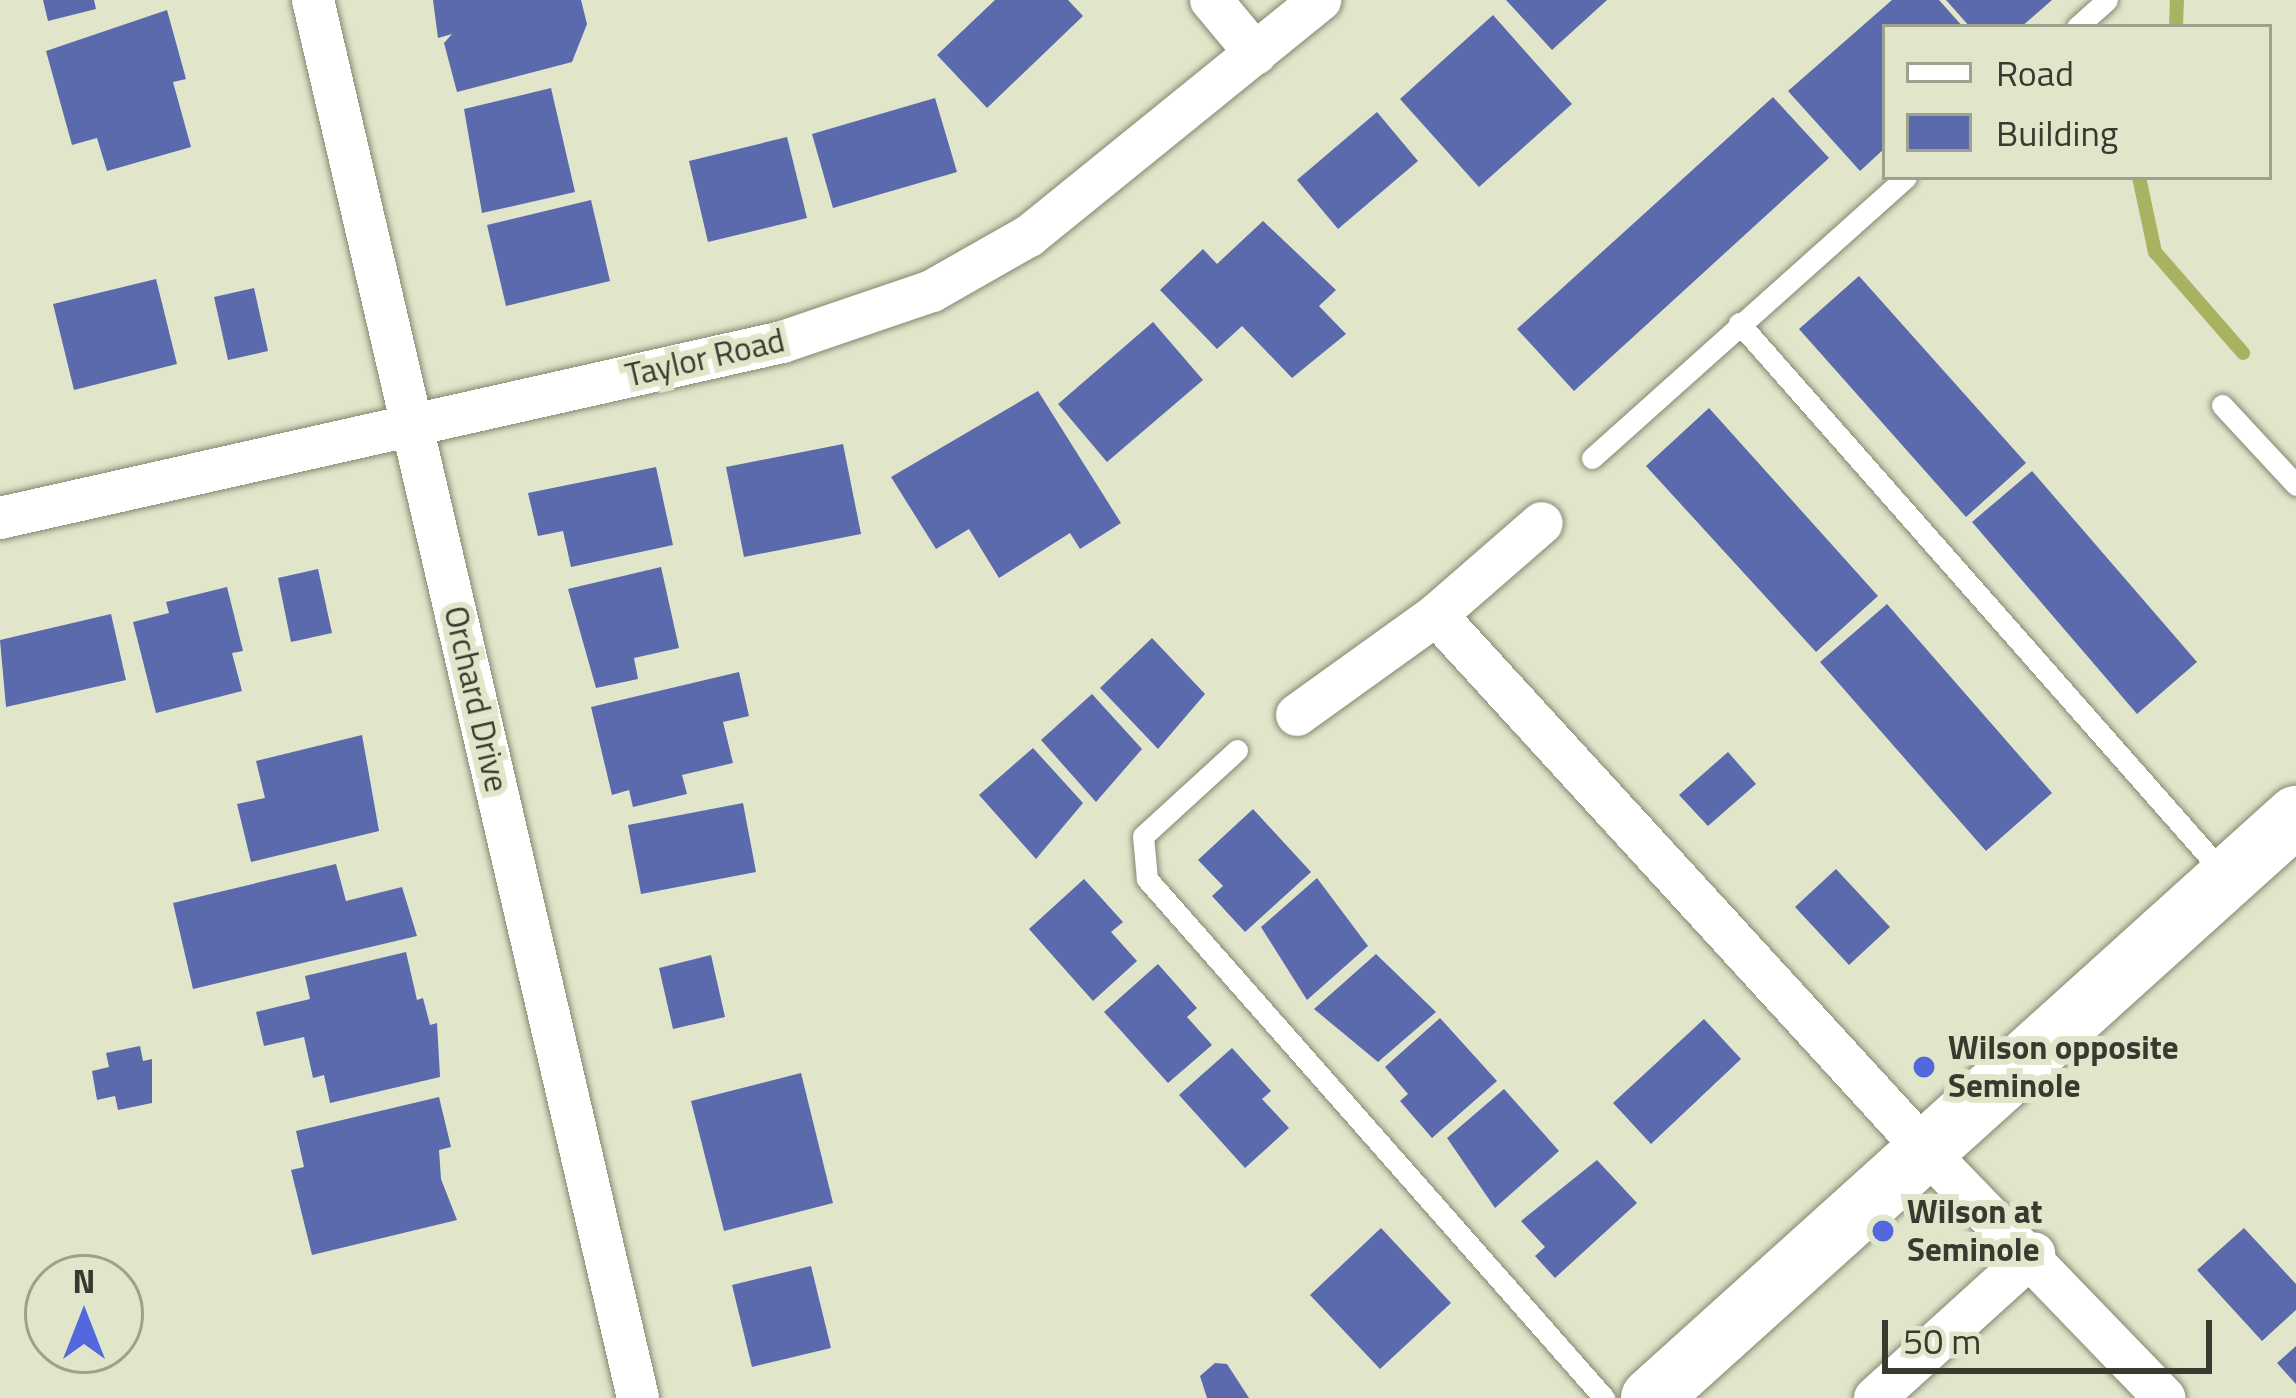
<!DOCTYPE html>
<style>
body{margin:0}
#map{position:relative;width:2296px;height:1398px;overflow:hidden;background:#e1e6cb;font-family:"Titillium Web",sans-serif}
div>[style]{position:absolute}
.stream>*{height:14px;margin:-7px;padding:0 7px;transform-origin:7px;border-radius:7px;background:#a8b261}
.building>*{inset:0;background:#5a6aad}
.roads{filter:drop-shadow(0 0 3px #848870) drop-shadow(0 0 3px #848870)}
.lane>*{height:21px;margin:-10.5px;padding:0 10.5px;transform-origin:10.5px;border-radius:10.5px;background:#fff}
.street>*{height:42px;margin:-21px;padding:0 21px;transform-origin:21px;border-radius:21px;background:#fff}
.secondary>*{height:60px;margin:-30px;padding:0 30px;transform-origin:30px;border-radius:30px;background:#fff}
.dots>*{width:33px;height:33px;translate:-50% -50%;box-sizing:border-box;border:6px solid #e1e6cb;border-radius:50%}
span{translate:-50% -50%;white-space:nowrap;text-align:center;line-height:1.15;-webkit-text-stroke:12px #e1e6cb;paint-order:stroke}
.street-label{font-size:33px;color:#38392f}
.poi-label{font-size:33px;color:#38392f;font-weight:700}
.left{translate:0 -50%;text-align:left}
.legend{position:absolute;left:1882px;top:24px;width:390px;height:156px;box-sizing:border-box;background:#e1e6cb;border:3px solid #9da18d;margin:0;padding:15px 21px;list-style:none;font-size:36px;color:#38392f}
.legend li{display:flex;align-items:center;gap:24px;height:60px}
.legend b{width:60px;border:3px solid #9da18d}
.north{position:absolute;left:24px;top:1254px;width:120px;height:120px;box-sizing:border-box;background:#e1e6cb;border:3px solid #9da18d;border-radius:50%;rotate:0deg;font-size:33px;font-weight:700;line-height:48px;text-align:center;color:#38392f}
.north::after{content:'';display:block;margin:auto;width:42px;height:54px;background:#5468de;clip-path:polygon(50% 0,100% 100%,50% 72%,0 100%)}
.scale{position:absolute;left:1882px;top:1320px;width:330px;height:54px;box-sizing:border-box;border:6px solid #38392f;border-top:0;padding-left:15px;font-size:36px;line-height:42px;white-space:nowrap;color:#38392f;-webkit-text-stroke:9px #e1e6cb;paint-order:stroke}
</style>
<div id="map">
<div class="stream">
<i style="left:2176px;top:27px;width:27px;rotate:-88deg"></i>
<i style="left:2139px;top:177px;width:77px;rotate:78deg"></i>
<i style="left:2155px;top:252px;width:134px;rotate:48.9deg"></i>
</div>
<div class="building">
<i style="clip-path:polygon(43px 0,94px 0,96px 9px,48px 21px)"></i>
<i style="clip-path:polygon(433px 0,581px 0,587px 24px,572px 62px,457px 92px,444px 43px,452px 34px,438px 38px)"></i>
<i style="clip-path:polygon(995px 0,1068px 0,1083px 16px,987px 108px,937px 55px)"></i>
<i style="clip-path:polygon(1506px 0,1607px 0,1552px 50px)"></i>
<i style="clip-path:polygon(1892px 0,1939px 0,1963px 27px,1885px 27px,1885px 148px,1860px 171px,1788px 91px)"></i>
<i style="clip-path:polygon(1946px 0,2052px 0,2021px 27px,1970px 27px)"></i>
<i style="clip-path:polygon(167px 10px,186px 79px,173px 82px,191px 147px,107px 171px,97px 138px,72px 145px,46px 51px)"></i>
<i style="clip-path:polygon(1493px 15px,1572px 104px,1479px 187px,1400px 99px)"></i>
<i style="clip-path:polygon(551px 88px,575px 192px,482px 213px,464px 109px)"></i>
<i style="clip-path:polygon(1773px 97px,1829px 158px,1574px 391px,1517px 329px)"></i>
<i style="clip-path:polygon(935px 98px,957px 172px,833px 208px,812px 134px)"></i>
<i style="clip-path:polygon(1377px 112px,1418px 161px,1338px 229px,1297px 180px)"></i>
<i style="clip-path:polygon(787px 137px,807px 218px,708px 242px,689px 161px)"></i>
<i style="clip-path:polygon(591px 200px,610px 281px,506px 306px,487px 225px)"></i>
<i style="clip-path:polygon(1263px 221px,1336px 290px,1319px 306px,1346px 334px,1292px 378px,1242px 326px,1217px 349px,1160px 290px,1203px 249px,1217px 264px)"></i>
<i style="clip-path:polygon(1859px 276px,2026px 463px,1966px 517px,1799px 329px)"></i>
<i style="clip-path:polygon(156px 279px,177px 364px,74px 390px,53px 304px)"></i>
<i style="clip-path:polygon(254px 288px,268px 351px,228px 360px,214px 297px)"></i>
<i style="clip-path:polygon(1153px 322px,1203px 380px,1107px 462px,1058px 404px)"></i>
<i style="clip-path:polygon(1038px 391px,1121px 523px,1080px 549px,1070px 533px,999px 578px,969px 529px,936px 549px,891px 477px)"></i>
<i style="clip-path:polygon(1709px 408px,1878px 596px,1816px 652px,1646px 466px)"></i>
<i style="clip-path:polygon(843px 444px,861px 534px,744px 557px,726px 467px)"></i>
<i style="clip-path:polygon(656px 467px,673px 545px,571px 567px,563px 531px,538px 536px,528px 493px)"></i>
<i style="clip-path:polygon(2032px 471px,2197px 662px,2137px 714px,1972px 522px)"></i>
<i style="clip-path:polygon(661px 567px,679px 648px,634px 658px,638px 679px,596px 688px,568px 589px)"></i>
<i style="clip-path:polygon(318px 569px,332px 633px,291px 642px,278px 578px)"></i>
<i style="clip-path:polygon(227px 587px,243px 651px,232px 653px,242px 691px,156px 713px,133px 622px,169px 613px,166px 602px)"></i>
<i style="clip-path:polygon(1887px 604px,2052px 793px,1986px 851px,1820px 662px)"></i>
<i style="clip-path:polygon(111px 614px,126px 680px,6px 707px,0 640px)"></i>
<i style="clip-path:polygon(1152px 638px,1205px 694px,1158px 749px,1100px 688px)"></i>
<i style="clip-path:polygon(739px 672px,749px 716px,723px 722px,733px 763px,682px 775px,687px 794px,633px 807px,629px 790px,612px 795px,591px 707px)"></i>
<i style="clip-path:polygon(1092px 694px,1142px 749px,1096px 802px,1041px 740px)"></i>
<i style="clip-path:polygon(362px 735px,379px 831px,251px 862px,237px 804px,265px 798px,256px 761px)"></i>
<i style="clip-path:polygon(1033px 748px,1083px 803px,1036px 859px,979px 795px)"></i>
<i style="clip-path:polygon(1728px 752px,1756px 784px,1708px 826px,1679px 795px)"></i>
<i style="clip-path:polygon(743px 803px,756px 872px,641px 894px,628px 825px)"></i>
<i style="clip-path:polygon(1253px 809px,1311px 872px,1245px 932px,1212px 896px,1223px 886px,1198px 860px)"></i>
<i style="clip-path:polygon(336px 864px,346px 901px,402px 887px,417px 936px,193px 989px,173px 903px)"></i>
<i style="clip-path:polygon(1836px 869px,1890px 927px,1849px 965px,1795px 907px)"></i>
<i style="clip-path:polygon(1317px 878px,1368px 946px,1307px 1000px,1261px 927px)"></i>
<i style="clip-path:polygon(1084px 879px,1123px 922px,1111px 932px,1137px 961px,1093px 1001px,1029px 929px)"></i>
<i style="clip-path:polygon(406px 952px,417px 1000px,423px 998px,430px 1025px,437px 1023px,440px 1077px,330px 1103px,324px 1075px,313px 1078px,304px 1037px,264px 1046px,256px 1012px,310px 999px,305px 976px)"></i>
<i style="clip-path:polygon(1376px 954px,1436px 1012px,1378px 1062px,1314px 1009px)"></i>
<i style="clip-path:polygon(711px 955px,725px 1017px,673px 1029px,659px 968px)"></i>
<i style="clip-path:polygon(1158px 964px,1197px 1008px,1187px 1017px,1212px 1045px,1168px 1083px,1104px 1012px)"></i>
<i style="clip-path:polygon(1440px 1018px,1497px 1081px,1432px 1138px,1400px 1101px,1408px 1094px,1385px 1067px)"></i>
<i style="clip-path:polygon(1704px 1019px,1741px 1059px,1651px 1144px,1613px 1103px)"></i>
<i style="clip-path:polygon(140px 1046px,143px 1061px,152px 1059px,152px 1103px,118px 1110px,115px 1096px,97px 1100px,92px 1071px,109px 1067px,106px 1053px)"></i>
<i style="clip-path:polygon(1232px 1048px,1271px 1091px,1262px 1099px,1289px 1128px,1245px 1168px,1179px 1095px)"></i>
<i style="clip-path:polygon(801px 1073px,833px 1203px,724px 1231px,691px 1101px)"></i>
<i style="clip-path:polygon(1504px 1089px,1559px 1151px,1495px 1208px,1447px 1138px)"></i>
<i style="clip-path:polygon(439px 1097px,451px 1147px,439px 1150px,441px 1179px,457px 1220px,312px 1255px,291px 1170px,304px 1167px,296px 1131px)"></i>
<i style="clip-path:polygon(1597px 1160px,1637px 1203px,1555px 1278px,1535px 1256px,1545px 1247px,1521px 1221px)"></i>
<i style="clip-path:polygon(1381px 1228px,1451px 1303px,1380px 1369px,1310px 1295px)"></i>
<i style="clip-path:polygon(2244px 1228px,2296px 1284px,2296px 1310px,2262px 1341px,2197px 1270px)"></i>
<i style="clip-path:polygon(811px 1266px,831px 1348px,752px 1367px,732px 1285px)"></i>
<i style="clip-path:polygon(2296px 1346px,2296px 1384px,2277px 1363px)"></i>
<i style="clip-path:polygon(1215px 1363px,1227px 1364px,1249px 1398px,1207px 1398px,1200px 1376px)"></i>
</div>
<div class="roads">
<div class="lane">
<i style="left:2077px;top:27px;width:40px;rotate:-42deg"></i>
<i style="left:1739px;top:323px;width:738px;rotate:48.62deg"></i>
<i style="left:2222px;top:405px;width:109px;rotate:47.2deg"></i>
<i style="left:1592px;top:458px;width:421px;rotate:-41.8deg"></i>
<i style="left:1237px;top:750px;width:127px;rotate:137.5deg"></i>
<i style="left:1143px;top:836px;width:43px;rotate:84.7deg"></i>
<i style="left:1147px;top:879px;width:692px;rotate:48.63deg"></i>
</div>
<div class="street">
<i style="left:313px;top:0;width:1435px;rotate:76.91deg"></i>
<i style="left:1211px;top:0;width:70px;rotate:50.2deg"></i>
<i style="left:0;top:518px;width:802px;rotate:-12.68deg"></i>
<i style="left:782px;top:342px;width:158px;rotate:-18.8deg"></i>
<i style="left:932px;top:291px;width:112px;rotate:-29.6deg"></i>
<i style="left:1029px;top:236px;width:375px;rotate:-39deg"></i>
<i style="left:1436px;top:615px;width:140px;rotate:-41deg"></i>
<i style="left:1297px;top:715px;width:171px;rotate:-35.7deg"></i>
<i style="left:1436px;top:615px;width:730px;rotate:47.55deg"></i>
<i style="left:1929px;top:1154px;width:339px;rotate:46deg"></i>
<i style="left:1875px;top:1398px;width:215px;rotate:-42.2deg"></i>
</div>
<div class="secondary">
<i style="left:1651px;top:1398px;width:869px;rotate:-42.06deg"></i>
</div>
</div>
<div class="dots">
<i style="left:1924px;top:1067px;background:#5468de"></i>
<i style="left:1883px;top:1231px;background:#5468de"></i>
</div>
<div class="street-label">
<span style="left:705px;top:358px;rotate:-13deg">Taylor Road</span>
<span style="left:476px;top:699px;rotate:77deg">Orchard Drive</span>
</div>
<div class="poi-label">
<span class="left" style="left:1948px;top:1067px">Wilson opposite<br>Seminole</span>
<span class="left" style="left:1907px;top:1231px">Wilson at<br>Seminole</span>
</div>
<ul class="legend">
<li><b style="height:15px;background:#fff"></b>Road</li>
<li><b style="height:33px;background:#5a6aad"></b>Building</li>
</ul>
<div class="north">N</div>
<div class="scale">50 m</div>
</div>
